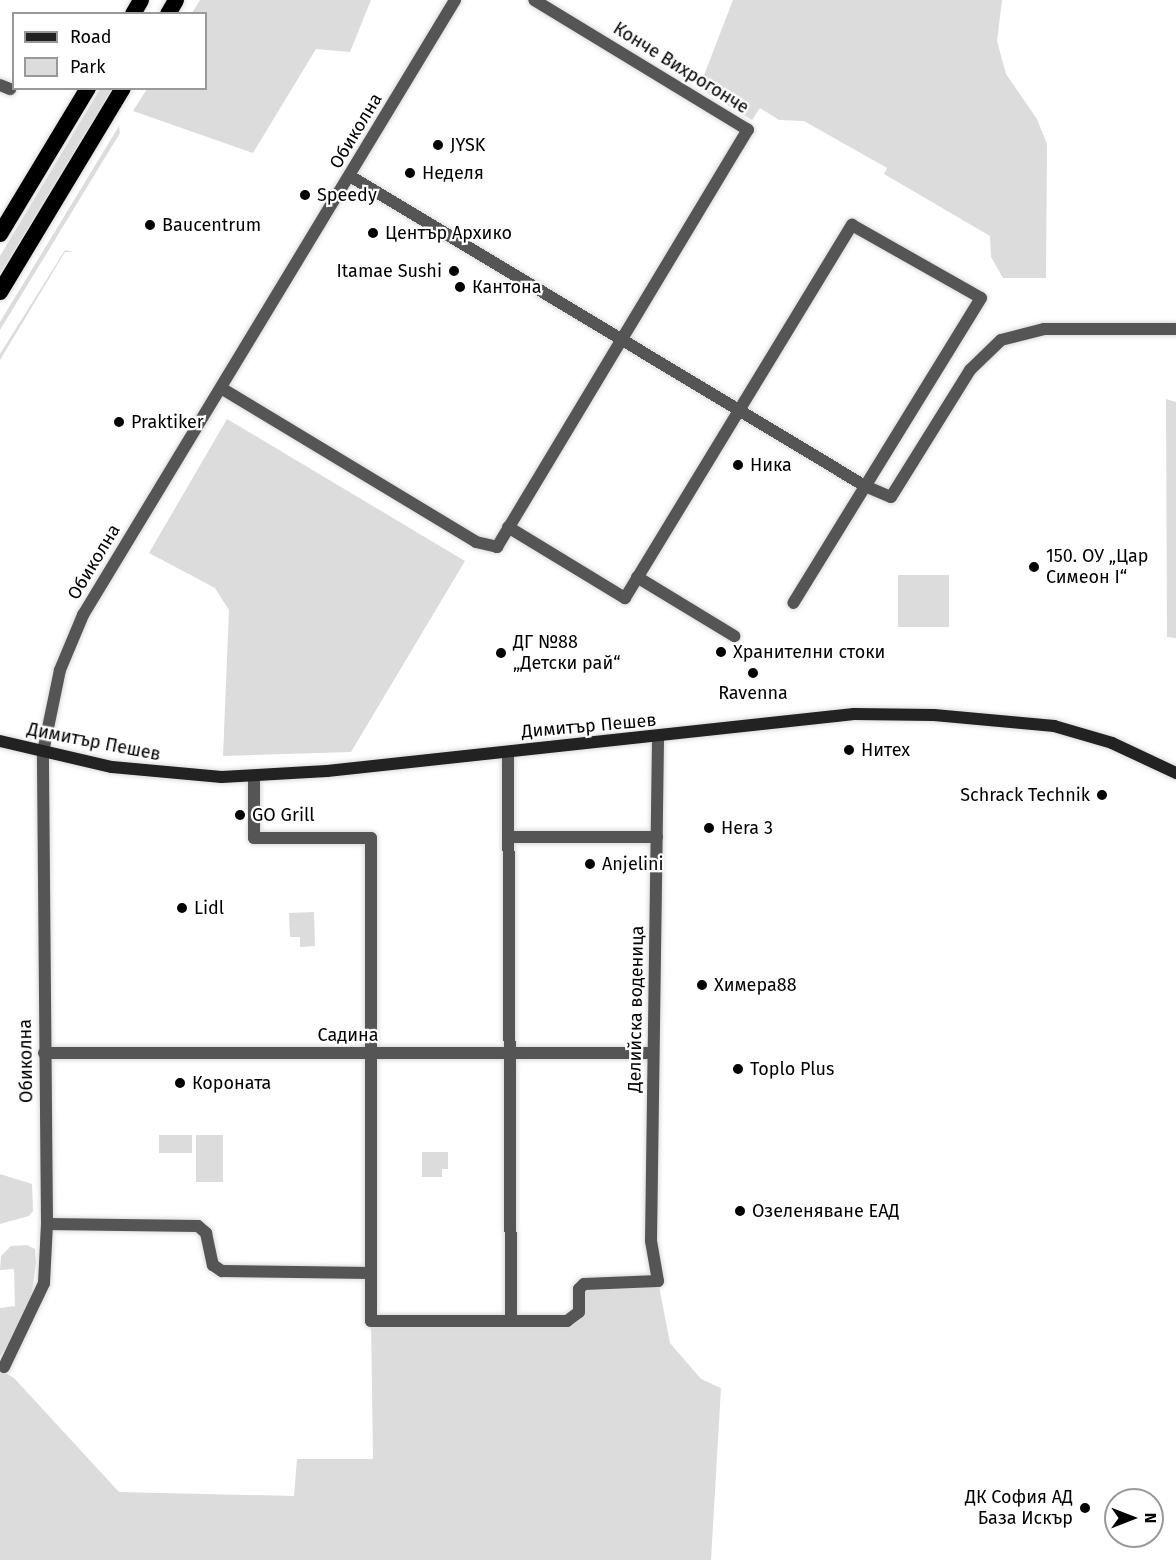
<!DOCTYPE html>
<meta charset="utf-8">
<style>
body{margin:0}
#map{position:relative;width:1176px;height:1560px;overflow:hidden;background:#fff;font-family:"Fira Sans",sans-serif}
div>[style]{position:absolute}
.green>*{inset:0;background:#dcdcdc}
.roads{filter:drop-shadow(0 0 2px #dbdbdb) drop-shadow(0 0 2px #dbdbdb)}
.minor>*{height:12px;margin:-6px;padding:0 6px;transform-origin:6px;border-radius:6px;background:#555}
.tertiary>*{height:12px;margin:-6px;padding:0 6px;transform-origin:6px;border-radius:6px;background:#555}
.secondary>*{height:12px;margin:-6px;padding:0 6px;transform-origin:6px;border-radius:6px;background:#222}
.trunk>*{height:16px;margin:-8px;padding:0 8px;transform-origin:8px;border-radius:8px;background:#000}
.dots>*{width:16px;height:16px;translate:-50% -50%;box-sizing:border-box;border:3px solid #fff;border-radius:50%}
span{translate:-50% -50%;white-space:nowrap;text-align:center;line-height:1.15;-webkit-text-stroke:4.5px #fff;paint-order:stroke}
.street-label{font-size:18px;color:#000}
.poi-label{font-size:18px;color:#000}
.left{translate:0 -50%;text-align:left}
.right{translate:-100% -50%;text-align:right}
.legend{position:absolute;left:12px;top:12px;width:195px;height:78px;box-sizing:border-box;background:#fff;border:2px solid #999;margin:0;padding:8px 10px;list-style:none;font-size:18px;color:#000}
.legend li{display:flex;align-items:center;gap:12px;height:30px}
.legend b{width:30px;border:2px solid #999}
.north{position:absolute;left:1104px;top:1488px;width:60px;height:60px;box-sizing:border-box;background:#fff;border:2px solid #999;border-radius:50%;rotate:90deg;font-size:16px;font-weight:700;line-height:24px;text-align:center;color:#000}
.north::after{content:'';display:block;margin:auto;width:21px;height:27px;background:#000;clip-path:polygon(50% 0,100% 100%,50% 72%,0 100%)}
</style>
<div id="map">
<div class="green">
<i style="clip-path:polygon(200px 0,371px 0,350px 52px,316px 49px,253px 153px,133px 111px,147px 89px,206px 88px,206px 14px,192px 13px)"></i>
<i style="clip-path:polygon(733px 0,1002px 0,997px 41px,1006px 74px,1037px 119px,1047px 144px,1046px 278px,1003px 278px,991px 257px,990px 236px,884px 174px,887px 168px,804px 121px,779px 120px,760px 108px,752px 120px,699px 88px)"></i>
<i style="clip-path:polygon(100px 89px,112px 89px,0 274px,0 256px)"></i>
<i style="clip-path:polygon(119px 126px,120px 133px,0 330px,0 322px)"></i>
<i style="clip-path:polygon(65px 250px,74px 252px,65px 252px,0 360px,0 354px)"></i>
<i style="clip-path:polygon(1166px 399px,1176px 402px,1176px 638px,1167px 637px)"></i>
<i style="clip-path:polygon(227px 419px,465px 561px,351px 752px,223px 756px,229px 610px,215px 588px,149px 553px)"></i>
<i style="clip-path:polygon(898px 575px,949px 575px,949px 627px,898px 627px)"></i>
<i style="clip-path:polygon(314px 912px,315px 946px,300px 947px,300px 937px,290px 937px,289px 913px)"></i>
<i style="clip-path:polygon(159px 1135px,192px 1135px,192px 1153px,159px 1153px)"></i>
<i style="clip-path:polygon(196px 1135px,223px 1135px,223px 1182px,196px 1182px)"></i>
<i style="clip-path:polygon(422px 1152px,448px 1152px,448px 1169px,442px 1169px,442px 1177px,422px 1177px)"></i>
<i style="clip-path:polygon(0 1174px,32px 1184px,33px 1211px,29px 1216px,0 1224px)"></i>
<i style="clip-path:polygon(27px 1245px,35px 1249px,36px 1263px,32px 1293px,18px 1331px,0 1356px,0 1308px,15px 1306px,14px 1269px,0 1270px,1px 1256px,11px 1246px)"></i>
<i style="clip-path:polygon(658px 1281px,670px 1343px,701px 1379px,721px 1388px,711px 1560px,0 1560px,0 1370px,14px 1378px,119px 1492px,294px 1496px,297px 1459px,373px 1459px,371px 1321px,567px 1321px,579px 1312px,579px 1289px)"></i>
</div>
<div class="roads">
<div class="minor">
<i style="left:0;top:85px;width:11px;rotate:22deg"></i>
<i style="left:350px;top:176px;width:601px;rotate:31.05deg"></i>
<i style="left:865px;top:486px;width:28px;rotate:23deg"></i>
<i style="left:891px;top:497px;width:150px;rotate:-58.1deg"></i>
<i style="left:970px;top:370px;width:43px;rotate:-44.1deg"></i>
<i style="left:1001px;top:340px;width:44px;rotate:-14.3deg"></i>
<i style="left:1044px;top:329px;width:132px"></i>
<i style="left:221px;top:388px;width:298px;rotate:31.1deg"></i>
<i style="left:476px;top:542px;width:22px;rotate:13deg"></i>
<i style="left:497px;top:547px;width:487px;rotate:-59deg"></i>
<i style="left:748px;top:130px;width:250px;rotate:-148.7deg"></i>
<i style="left:508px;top:527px;width:137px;rotate:31.3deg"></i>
<i style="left:625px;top:598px;width:437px;rotate:-58.7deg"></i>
<i style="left:852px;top:225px;width:148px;rotate:29.5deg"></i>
<i style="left:981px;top:298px;width:358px;rotate:121.6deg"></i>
<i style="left:637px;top:577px;width:114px;rotate:31.3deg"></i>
<i style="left:508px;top:752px;width:569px;rotate:89.7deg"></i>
<i style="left:254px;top:776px;width:62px;rotate:90deg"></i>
<i style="left:254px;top:838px;width:117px"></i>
<i style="left:371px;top:838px;width:483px;rotate:90deg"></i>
<i style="left:371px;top:1321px;width:196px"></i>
<i style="left:567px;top:1321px;width:15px;rotate:-37deg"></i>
<i style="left:579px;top:1312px;width:23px;rotate:-90deg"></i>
<i style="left:579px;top:1289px;width:7px;rotate:-45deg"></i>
<i style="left:584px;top:1284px;width:74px;rotate:-2.3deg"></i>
<i style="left:658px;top:1281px;width:41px;rotate:-99.9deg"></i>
<i style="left:651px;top:1241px;width:504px;rotate:-89.2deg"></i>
<i style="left:508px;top:837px;width:149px"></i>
<i style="left:44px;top:1053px;width:608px"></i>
<i style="left:47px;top:1224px;width:151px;rotate:0.8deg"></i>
<i style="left:198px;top:1226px;width:11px;rotate:41deg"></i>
<i style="left:206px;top:1233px;width:33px;rotate:78deg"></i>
<i style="left:213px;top:1265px;width:11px;rotate:34deg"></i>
<i style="left:222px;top:1271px;width:149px;rotate:0.8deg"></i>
<i style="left:4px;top:1367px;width:93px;rotate:-64.5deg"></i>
<i style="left:44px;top:1283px;width:59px;rotate:-87.1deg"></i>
<i style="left:47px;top:1224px;width:472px;rotate:-90.5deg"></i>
</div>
<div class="tertiary">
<i style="left:43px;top:752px;width:84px;rotate:-78.3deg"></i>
<i style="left:60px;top:670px;width:60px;rotate:-67.3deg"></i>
<i style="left:83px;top:615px;width:719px;rotate:-58.83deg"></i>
</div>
<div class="secondary">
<i style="left:0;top:741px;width:115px;rotate:13.1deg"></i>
<i style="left:112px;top:767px;width:110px;rotate:5.2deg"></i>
<i style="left:222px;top:777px;width:105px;rotate:-3.3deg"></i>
<i style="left:327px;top:771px;width:530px;rotate:-6.17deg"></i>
<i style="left:854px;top:714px;width:80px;rotate:0.7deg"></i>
<i style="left:934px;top:715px;width:121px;rotate:5.2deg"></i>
<i style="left:1054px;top:726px;width:60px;rotate:16.3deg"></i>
<i style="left:1112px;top:743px;width:71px;rotate:25.1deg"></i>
</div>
<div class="trunk">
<i style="left:133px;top:14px;width:16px;rotate:-60deg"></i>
<i style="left:168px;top:14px;width:16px;rotate:-60deg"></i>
<i style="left:0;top:234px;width:170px;rotate:-58.9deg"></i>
<i style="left:0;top:292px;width:238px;rotate:-58.9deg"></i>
</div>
</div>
<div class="dots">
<i style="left:438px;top:145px;background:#000"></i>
<i style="left:410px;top:173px;background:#000"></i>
<i style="left:305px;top:195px;background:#000"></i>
<i style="left:150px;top:225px;background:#000"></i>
<i style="left:373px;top:233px;background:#000"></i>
<i style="left:454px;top:271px;background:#000"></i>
<i style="left:460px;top:287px;background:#000"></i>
<i style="left:119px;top:422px;background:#000"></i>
<i style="left:738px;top:465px;background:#000"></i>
<i style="left:1034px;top:567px;background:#000"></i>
<i style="left:721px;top:652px;background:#000"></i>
<i style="left:501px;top:653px;background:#000"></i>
<i style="left:753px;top:673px;background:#000"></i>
<i style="left:849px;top:750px;background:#000"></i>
<i style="left:1102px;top:795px;background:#000"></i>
<i style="left:240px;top:815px;background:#000"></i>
<i style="left:709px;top:828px;background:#000"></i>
<i style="left:590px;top:864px;background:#000"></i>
<i style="left:182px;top:908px;background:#000"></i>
<i style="left:702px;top:985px;background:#000"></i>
<i style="left:738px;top:1069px;background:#000"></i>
<i style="left:180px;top:1083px;background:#000"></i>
<i style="left:740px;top:1211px;background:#000"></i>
<i style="left:1085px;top:1508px;background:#000"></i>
</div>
<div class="street-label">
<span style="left:681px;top:68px;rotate:32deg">Конче Вихрогонче</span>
<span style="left:356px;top:131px;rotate:-59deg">Обиколна</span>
<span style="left:94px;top:562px;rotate:-59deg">Обиколна</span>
<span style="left:589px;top:726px;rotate:-5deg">Димитър Пешев</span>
<span style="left:94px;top:742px;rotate:11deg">Димитър Пешев</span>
<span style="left:636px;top:1009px;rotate:-89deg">Делийска воденица</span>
<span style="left:348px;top:1035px">Садина</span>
<span style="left:26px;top:1061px;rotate:-91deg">Обиколна</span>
</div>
<div class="poi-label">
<span class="left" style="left:450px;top:145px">JYSK</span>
<span class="left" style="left:422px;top:173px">Неделя</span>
<span class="left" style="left:317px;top:195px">Speedy</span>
<span class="left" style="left:162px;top:225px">Baucentrum</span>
<span class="left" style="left:385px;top:233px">Център Архико</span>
<span class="right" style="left:442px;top:271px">Itamae Sushi</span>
<span class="left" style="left:472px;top:287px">Кантона</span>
<span class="left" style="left:131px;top:422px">Praktiker</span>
<span class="left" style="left:750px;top:465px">Ника</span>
<span class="left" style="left:1046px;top:567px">150. ОУ „Цар<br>Симеон I“</span>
<span class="left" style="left:513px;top:653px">ДГ №88<br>„Детски рай“</span>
<span class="left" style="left:733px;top:652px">Хранителни стоки</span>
<span style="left:753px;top:693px">Ravenna</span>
<span class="left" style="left:861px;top:750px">Нитех</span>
<span class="right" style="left:1090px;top:795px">Schrack Technik</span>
<span class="left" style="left:252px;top:815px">GO Grill</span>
<span class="left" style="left:721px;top:828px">Hera 3</span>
<span class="left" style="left:602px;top:864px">Anjelini</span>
<span class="left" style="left:194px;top:908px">Lidl</span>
<span class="left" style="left:714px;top:985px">Химера88</span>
<span class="left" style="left:750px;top:1069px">Toplo Plus</span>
<span class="left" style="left:192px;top:1083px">Короната</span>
<span class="left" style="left:752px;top:1211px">Озеленяване ЕАД</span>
<span class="right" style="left:1073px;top:1508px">ДК София АД<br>База Искър</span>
</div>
<ul class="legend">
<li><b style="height:8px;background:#222"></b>Road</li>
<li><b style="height:16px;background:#dcdcdc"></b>Park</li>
</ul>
<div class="north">N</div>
</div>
